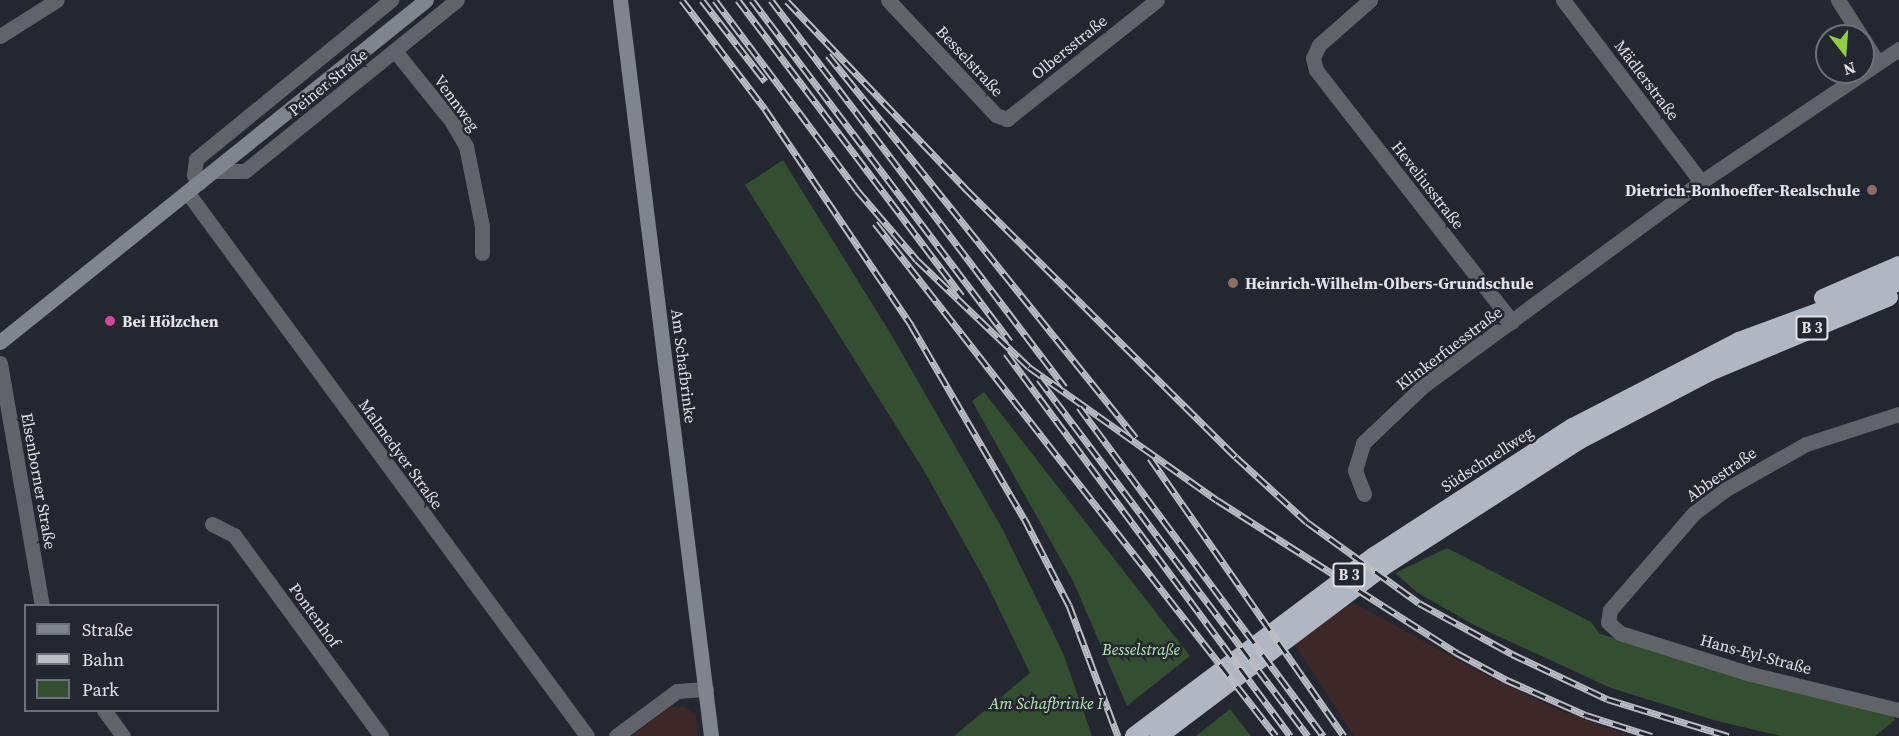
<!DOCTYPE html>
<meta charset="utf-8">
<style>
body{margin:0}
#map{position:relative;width:1899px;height:736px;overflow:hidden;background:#242630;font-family:"Source Serif 4",serif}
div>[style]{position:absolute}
.commercial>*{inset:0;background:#3c2829}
.green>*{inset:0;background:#334e30}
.street>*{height:15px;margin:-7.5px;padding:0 7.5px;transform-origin:7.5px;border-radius:7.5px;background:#606367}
.secondary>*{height:15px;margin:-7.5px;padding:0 7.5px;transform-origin:7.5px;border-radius:7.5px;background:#80848c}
.highway>*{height:18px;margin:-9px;padding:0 9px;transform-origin:9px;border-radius:9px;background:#b0b6c2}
.rail>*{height:7px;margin-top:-3.5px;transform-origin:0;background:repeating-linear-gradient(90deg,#242630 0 14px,#bbbdc3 0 28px);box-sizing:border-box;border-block:2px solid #bbbdc3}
.dots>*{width:16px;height:16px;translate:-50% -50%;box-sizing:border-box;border:3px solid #242630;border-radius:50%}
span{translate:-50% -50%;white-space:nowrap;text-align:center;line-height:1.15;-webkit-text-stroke:5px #242630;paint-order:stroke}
.shield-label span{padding:2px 4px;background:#242630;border:2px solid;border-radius:4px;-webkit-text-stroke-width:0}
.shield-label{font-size:15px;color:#e0e2e8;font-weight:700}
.street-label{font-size:16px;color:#e0e2e8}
.poi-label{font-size:16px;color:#e0e2e8;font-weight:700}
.right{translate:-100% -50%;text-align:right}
.left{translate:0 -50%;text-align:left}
.park-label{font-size:16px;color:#b7eab0;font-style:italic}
.legend{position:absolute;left:24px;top:604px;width:195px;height:108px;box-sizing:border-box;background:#242630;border:2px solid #6f717a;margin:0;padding:8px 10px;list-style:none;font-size:18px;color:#e0e2e8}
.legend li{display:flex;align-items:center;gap:12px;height:30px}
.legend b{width:30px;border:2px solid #6f717a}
.north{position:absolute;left:1815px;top:24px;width:60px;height:60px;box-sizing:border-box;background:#242630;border:2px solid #6f717a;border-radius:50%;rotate:163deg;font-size:16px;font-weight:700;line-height:24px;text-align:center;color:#e0e2e8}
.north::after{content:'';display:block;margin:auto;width:21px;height:27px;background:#93cc3d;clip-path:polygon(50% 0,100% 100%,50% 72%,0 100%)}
</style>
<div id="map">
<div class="commercial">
<i style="clip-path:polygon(1354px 603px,1478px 671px,1556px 709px,1631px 736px,1354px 736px,1292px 640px)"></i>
<i style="clip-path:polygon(671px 707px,685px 707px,696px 716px,698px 736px,631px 736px)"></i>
</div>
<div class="green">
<i style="clip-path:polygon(783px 160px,892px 336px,1003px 530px,1063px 653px,1092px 736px,954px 736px,1030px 673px,986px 582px,923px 469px,745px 185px)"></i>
<i style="clip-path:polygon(984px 392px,1190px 656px,1127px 706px,1073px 581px,972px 401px)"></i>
<i style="clip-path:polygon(1447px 548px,1591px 622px,1600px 634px,1746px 679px,1893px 716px,1895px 720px,1875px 736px,1781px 736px,1717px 721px,1611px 688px,1474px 625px,1418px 593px,1395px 573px)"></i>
<i style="clip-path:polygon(1230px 709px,1251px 736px,1196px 736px)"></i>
</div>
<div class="street">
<i style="left:888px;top:0;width:158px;rotate:46.8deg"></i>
<i style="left:996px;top:115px;width:12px;rotate:20deg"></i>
<i style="left:1007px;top:119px;width:191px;rotate:-38.4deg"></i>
<i style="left:1370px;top:0;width:68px;rotate:138.6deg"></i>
<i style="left:1319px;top:45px;width:14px;rotate:115deg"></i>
<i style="left:1313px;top:58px;width:12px;rotate:76deg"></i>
<i style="left:1316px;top:70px;width:319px;rotate:52.1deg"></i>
<i style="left:1563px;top:0;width:228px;rotate:52.8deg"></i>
<i style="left:1838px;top:0;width:43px;rotate:57.4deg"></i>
<i style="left:0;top:36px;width:67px;rotate:-32.3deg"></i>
<i style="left:1863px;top:39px;width:28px;rotate:58deg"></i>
<i style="left:395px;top:51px;width:91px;rotate:51.2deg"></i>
<i style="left:452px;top:122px;width:28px;rotate:60deg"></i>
<i style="left:466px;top:146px;width:82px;rotate:78.7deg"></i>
<i style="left:482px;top:226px;width:27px;rotate:90deg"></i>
<i style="left:214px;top:171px;width:31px"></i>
<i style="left:245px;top:171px;width:272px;rotate:-38.9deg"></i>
<i style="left:200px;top:182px;width:9px;rotate:-131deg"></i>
<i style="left:194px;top:175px;width:16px;rotate:-83deg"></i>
<i style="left:196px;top:159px;width:252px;rotate:-39.2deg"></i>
<i style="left:187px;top:192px;width:675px;rotate:53.67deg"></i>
<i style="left:0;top:363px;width:247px;rotate:80.2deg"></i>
<i style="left:1899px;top:414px;width:98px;rotate:162.1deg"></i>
<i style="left:1806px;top:444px;width:92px;rotate:150.6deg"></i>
<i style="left:1726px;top:489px;width:40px;rotate:143deg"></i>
<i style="left:1694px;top:513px;width:128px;rotate:130.9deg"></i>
<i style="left:1610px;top:610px;width:12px;rotate:99deg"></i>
<i style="left:1608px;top:622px;width:16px;rotate:43deg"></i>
<i style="left:1620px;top:633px;width:137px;rotate:17.4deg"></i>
<i style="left:1751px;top:674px;width:152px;rotate:13.7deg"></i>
<i style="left:1364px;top:494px;width:26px;rotate:-111deg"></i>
<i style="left:1355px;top:470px;width:28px;rotate:-73deg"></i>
<i style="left:1363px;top:443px;width:83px;rotate:-43.5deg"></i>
<i style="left:1423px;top:386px;width:345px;rotate:-36.3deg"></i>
<i style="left:1701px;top:182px;width:239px;rotate:-33.9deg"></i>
<i style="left:212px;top:524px;width:25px;rotate:27deg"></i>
<i style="left:234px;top:535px;width:249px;rotate:53.8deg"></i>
<i style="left:104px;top:710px;width:32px;rotate:54deg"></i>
<i style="left:616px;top:736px;width:76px;rotate:-36.4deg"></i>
<i style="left:677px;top:691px;width:29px;rotate:-4deg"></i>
</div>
<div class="secondary">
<i style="left:620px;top:0;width:742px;rotate:82.95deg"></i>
<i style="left:0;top:342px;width:546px;rotate:-38.76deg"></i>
</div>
<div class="highway">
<i style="left:1823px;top:298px;width:83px;rotate:-23.5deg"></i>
<i style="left:1134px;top:736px;width:300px;rotate:-36.9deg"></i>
<i style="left:1374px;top:556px;width:237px;rotate:-33deg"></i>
<i style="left:1573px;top:427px;width:187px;rotate:-27.4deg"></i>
<i style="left:1739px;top:341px;width:171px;rotate:-20.2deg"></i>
<i style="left:1159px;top:736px;width:281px;rotate:-37deg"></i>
<i style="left:1383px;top:567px;width:234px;rotate:-32.8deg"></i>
<i style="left:1580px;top:440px;width:147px;rotate:-27.6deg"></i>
<i style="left:1710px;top:372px;width:194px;rotate:-22.7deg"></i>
</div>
<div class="rail">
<i style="left:682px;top:0;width:137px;rotate:52.7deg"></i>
<i style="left:765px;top:109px;width:261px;rotate:55.9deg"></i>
<i style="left:911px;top:325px;width:224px;rotate:59.7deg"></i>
<i style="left:1024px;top:518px;width:98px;rotate:62.7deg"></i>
<i style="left:1069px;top:605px;width:140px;rotate:69.5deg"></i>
<i style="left:702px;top:0;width:103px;rotate:52.1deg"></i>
<i style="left:715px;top:0;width:237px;rotate:53.2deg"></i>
<i style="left:857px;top:190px;width:92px;rotate:49.4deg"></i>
<i style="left:917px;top:260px;width:155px;rotate:43.7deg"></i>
<i style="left:1029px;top:367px;width:230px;rotate:35.3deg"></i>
<i style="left:1217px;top:500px;width:285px;rotate:32.5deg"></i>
<i style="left:1457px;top:653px;width:57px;rotate:28.4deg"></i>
<i style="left:1507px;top:680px;width:86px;rotate:23.9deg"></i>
<i style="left:1586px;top:715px;width:69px;rotate:17.7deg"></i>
<i style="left:738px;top:0;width:371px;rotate:52.9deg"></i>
<i style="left:752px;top:0;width:428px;rotate:52.9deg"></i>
<i style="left:771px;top:0;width:486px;rotate:52.8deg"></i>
<i style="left:787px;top:1px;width:260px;rotate:46.4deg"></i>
<i style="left:966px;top:189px;width:380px;rotate:44.8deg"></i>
<i style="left:1236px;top:457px;width:96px;rotate:42.5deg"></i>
<i style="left:1307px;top:522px;width:138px;rotate:35.9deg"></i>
<i style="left:1419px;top:603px;width:106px;rotate:28.7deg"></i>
<i style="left:1512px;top:654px;width:105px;rotate:25.3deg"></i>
<i style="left:1607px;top:699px;width:127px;rotate:17deg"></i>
<i style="left:828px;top:55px;width:491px;rotate:51.2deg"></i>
<i style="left:875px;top:223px;width:651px;rotate:51.99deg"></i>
<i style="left:1006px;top:353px;width:477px;rotate:53.4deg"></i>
<i style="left:1039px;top:379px;width:447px;rotate:53deg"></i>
<i style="left:1079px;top:407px;width:410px;rotate:53.4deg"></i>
<i style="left:1150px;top:458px;width:339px;rotate:55.1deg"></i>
</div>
<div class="dots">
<i style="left:1872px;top:190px;background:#8d6e63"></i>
<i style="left:1233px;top:283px;background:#8d6e63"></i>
<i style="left:110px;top:321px;background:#d1479c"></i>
</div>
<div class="shield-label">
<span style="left:1812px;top:328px">B 3</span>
<span style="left:1349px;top:575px">B 3</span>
</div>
<div class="street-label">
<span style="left:1069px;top:47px;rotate:-39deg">Olbersstraße</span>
<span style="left:970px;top:61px;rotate:47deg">Besselstraße</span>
<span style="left:1647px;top:80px;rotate:53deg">Mädlerstraße</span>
<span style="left:328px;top:82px;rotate:-39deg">Peiner Straße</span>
<span style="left:457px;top:103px;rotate:54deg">Vennweg</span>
<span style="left:1428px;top:185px;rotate:52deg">Heveliusstraße</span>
<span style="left:1449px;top:348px;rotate:-37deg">Klinkerfuesstraße</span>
<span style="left:684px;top:366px;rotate:83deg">Am Schafbrinke</span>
<span style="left:401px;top:454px;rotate:54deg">Malmedyer Straße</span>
<span style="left:1487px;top:459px;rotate:-33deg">Südschnellweg</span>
<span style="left:1721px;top:474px;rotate:-35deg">Abbestraße</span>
<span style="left:39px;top:481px;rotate:80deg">Elsenborner Straße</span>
<span style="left:315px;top:615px;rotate:54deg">Pontenhof</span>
<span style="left:1756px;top:654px;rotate:15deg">Hans-Eyl-Straße</span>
</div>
<div class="poi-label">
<span class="right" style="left:1860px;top:190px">Dietrich-Bonhoeffer-Realschule</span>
<span class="left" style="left:1245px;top:283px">Heinrich-Wilhelm-Olbers-Grundschule</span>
<span class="left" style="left:122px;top:321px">Bei Hölzchen</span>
</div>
<div class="park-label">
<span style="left:1141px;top:649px">Besselstraße</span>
<span style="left:1046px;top:703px">Am Schafbrinke I</span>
</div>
<ul class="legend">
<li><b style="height:8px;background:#80848c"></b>Straße</li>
<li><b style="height:8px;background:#bbbdc3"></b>Bahn</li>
<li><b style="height:16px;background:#334e30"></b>Park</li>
</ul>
<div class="north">N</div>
</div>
